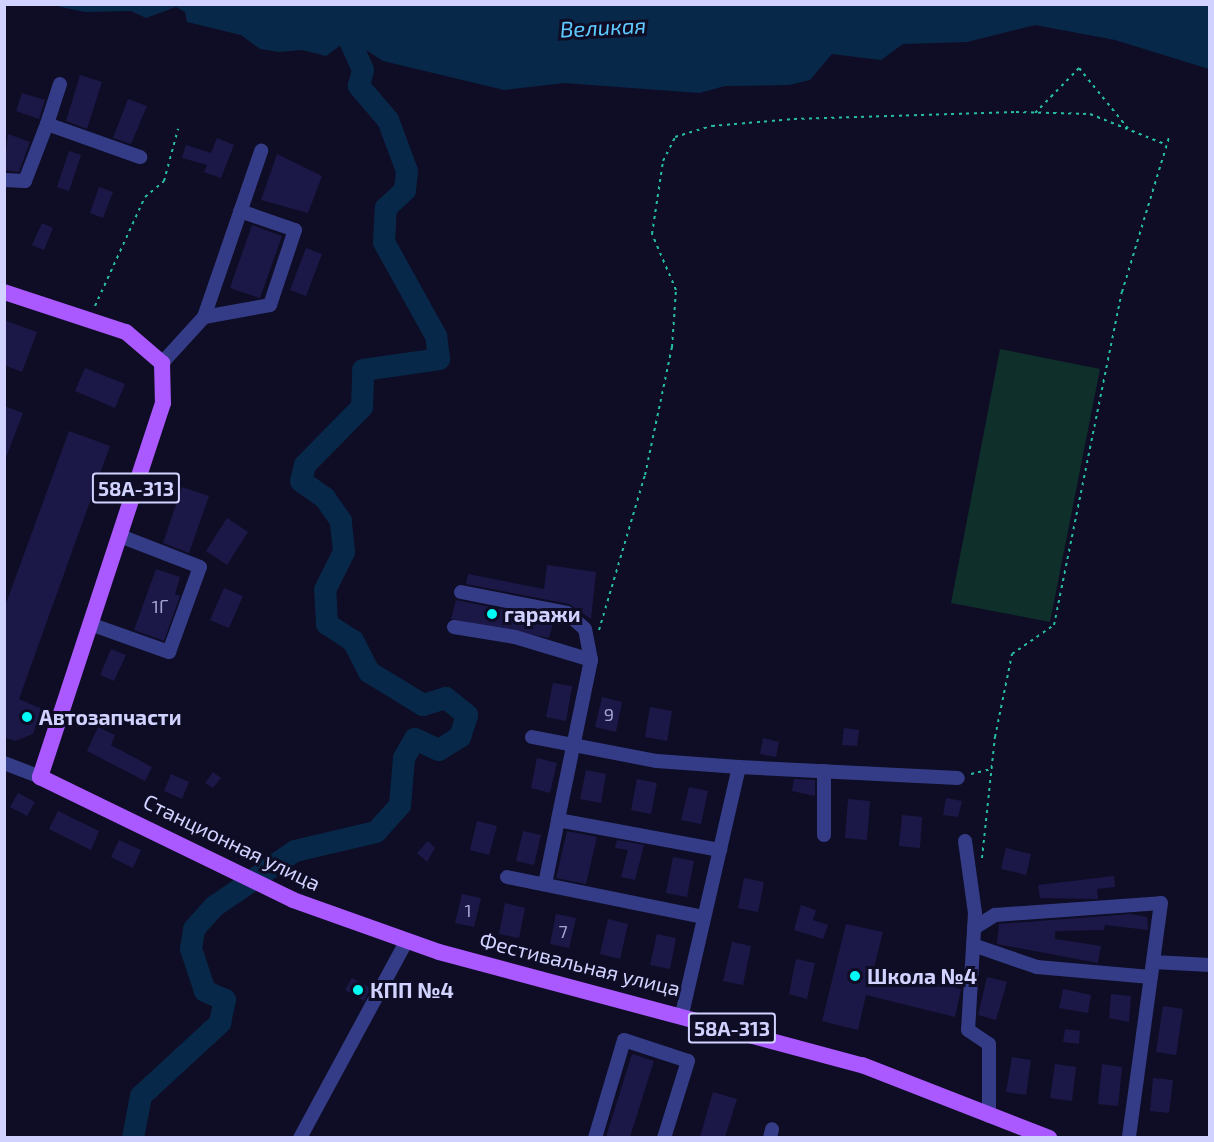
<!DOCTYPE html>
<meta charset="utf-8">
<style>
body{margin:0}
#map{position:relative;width:1214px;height:1142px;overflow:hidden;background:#0e0d25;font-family:"Exo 2",sans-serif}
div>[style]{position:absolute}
.green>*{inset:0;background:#0f2f2a}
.water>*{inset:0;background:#082849}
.river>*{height:22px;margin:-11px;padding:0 11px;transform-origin:11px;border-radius:11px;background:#082849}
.building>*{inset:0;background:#1b1847}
.path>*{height:2px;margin-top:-1px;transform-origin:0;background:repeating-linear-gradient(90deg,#26bea0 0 3px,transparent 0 7.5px)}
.minor>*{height:14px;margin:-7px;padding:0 7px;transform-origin:7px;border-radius:7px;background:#353c87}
.major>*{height:16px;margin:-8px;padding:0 8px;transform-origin:8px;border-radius:8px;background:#aa58ff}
.dots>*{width:16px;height:16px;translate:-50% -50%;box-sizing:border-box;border:3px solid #0e0d25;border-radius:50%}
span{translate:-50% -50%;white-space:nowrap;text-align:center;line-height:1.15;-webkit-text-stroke:6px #0e0d25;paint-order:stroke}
.number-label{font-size:18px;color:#a4a4d1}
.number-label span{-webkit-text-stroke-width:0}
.shield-label span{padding:2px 4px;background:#0e0d25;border:2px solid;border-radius:4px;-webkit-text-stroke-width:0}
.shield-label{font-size:20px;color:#d1d2ff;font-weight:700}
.poi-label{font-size:21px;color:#d1d2ff;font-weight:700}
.left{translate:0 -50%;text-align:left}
.street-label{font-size:21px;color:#d1d2ff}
.water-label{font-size:22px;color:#5fcaff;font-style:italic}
.frame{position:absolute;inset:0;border:6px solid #d1d2ff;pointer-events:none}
</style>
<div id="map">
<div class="green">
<i style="clip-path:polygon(1000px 349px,1100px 369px,1050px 622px,951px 603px)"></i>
</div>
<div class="water">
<i style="clip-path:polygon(52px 5px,1209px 5px,1209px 69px,1115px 40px,1035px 25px,967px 42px,903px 44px,881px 60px,832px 54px,810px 80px,789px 85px,725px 86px,699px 93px,564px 83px,504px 90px,383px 61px,349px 39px,326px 56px,302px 50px,279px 52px,260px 49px,241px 35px,187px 22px,185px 12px,176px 7px,146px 18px,131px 11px,85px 12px)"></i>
</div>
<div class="river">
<i style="left:133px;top:1138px;width:43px;rotate:-79.2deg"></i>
<i style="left:141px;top:1096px;width:108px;rotate:-42.7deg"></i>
<i style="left:220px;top:1023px;width:24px;rotate:-78deg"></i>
<i style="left:225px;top:1000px;width:22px;rotate:-156deg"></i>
<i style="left:205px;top:991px;width:44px;rotate:-108.4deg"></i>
<i style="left:191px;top:949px;width:20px;rotate:-81deg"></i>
<i style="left:194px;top:929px;width:31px;rotate:-48deg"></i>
<i style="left:215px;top:906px;width:97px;rotate:-34.5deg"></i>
<i style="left:295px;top:851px;width:83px;rotate:-13.2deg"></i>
<i style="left:376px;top:832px;width:36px;rotate:-48deg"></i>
<i style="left:400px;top:805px;width:47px;rotate:-85.1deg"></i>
<i style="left:404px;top:758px;width:22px;rotate:-60deg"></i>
<i style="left:415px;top:739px;width:26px;rotate:25deg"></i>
<i style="left:439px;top:750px;width:25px;rotate:-32deg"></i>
<i style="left:460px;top:737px;width:23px;rotate:-72deg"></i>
<i style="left:467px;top:715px;width:27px;rotate:-141deg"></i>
<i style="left:446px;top:698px;width:24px;rotate:163deg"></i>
<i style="left:423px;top:705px;width:63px;rotate:-148.6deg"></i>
<i style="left:369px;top:672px;width:35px;rotate:-117deg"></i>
<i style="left:353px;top:641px;width:31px;rotate:-147deg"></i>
<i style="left:327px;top:624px;width:34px;rotate:-93deg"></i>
<i style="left:325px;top:590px;width:42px;rotate:-63.4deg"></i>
<i style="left:344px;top:552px;width:31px;rotate:-96deg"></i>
<i style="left:341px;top:521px;width:28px;rotate:-125deg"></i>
<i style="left:325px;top:498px;width:29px;rotate:-145deg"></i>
<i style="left:301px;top:481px;width:16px;rotate:-76deg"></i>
<i style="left:305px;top:465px;width:81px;rotate:-45.5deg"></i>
<i style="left:362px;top:407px;width:37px;rotate:-88deg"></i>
<i style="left:363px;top:370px;width:77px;rotate:-8.2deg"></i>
<i style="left:439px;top:359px;width:23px;rotate:-97deg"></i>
<i style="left:436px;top:336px;width:107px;rotate:-119deg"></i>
<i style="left:384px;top:242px;width:34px;rotate:-87deg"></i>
<i style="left:386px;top:208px;width:26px;rotate:-43deg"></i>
<i style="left:405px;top:190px;width:19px;rotate:-84deg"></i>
<i style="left:407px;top:171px;width:54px;rotate:-110.4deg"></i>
<i style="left:388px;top:120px;width:45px;rotate:-130.5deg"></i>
<i style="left:359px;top:86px;width:16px;rotate:-76deg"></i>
<i style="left:363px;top:70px;width:34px;rotate:-114deg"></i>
<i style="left:349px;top:39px;width:36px;rotate:-76deg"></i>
</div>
<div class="building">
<i style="clip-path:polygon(80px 75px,102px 82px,87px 129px,66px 121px)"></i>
<i style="clip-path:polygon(22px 93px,45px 100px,39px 119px,16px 111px)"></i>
<i style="clip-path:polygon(128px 99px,147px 106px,131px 144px,113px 138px)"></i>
<i style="clip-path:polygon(8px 134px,30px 142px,19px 172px,4px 170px)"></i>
<i style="clip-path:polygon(217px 138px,234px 145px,221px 178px,204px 172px,207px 165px,182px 158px,186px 145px,211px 153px)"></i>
<i style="clip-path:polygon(69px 151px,81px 155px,69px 191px,57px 187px)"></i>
<i style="clip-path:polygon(277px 154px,322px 176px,308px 213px,261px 200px)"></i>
<i style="clip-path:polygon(99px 187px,113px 192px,103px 218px,90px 213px)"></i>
<i style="clip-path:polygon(42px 223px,53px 228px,44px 250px,32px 245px)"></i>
<i style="clip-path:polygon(252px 225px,282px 236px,260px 298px,230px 288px)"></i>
<i style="clip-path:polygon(306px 248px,322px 254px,306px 296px,290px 290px)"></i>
<i style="clip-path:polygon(4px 320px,37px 332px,22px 372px,4px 365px)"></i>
<i style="clip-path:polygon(85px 368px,125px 384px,115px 408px,75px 391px)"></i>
<i style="clip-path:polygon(4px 406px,23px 413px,5px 460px,4px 460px)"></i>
<i style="clip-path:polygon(69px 431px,110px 446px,19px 699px,42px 709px,33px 734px,15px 741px,4px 737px,4px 609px)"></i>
<i style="clip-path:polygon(182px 487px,209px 496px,189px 553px,163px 543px)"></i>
<i style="clip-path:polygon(227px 518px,248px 532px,227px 565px,206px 551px)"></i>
<i style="clip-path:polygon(547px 565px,596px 572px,591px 619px,569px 604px,466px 584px,468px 574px,544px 589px)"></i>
<i style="clip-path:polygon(156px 569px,180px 577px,175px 594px,180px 596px,164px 641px,134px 630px)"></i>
<i style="clip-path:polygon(224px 588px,243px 596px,229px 628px,210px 620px)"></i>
<i style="clip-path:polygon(456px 600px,554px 620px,549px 638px,451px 619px)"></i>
<i style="clip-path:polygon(111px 649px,126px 655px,114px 681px,100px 675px)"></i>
<i style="clip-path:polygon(553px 683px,572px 686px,566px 721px,546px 717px)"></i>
<i style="clip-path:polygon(602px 697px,622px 702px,616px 732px,595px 727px)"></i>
<i style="clip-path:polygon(650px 707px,672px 711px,667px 741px,645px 737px)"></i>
<i style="clip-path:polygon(98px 727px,115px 735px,111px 745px,152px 767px,145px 781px,87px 751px)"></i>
<i style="clip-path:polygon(844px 728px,859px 730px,857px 746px,842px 745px)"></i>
<i style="clip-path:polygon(763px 738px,779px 742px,776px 757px,760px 754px)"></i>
<i style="clip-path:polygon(537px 758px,557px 763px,550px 793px,531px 788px)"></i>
<i style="clip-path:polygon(586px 770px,606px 774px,601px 803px,580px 799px)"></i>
<i style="clip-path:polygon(213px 772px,221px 778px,213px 788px,205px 783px)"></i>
<i style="clip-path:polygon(171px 774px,189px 782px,182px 799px,164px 791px)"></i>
<i style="clip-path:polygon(637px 779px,657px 783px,651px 814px,631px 810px)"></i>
<i style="clip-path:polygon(794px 779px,815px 780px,815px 796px,792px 791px)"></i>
<i style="clip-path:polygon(689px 787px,708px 791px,701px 824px,681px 820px)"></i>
<i style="clip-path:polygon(18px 793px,35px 802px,27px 816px,10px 807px)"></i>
<i style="clip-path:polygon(946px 798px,962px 801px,958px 817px,943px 815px)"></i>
<i style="clip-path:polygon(848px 799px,870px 801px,867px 840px,845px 838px)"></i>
<i style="clip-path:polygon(58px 811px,99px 831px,91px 850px,49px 829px)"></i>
<i style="clip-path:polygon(902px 815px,922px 817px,920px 848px,899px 846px)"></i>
<i style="clip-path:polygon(477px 821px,497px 826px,489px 855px,470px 850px)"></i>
<i style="clip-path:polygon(523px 831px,541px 835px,534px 865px,516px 861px)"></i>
<i style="clip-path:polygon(567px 831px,597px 837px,586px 884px,556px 878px)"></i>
<i style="clip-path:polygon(119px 840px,141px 850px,133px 868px,111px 857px)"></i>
<i style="clip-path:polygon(617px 840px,644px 845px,635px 880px,621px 877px,628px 850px,615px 848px)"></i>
<i style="clip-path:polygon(428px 841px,435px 848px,427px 862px,417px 853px)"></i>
<i style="clip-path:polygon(1006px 848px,1031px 854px,1026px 875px,1001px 869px)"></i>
<i style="clip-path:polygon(673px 857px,694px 861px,687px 897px,666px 893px)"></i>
<i style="clip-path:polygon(1114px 876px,1115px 887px,1097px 889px,1098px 899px,1040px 898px,1038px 885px)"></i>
<i style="clip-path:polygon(744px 878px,764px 882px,758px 912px,738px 908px)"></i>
<i style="clip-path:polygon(462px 894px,481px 898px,474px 927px,455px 923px)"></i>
<i style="clip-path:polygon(505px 903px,525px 908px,519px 938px,499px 934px)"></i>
<i style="clip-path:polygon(801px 905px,816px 910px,813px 920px,828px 925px,823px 939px,794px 930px)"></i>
<i style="clip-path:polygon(556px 914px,576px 918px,569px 948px,550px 944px)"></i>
<i style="clip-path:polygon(1131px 914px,1147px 917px,1148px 930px,1105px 925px,1104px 930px,1055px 931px,1055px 939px,1101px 946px,1098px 963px,997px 944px,999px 924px)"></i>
<i style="clip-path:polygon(608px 919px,628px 924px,620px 959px,600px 954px)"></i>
<i style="clip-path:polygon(846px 924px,883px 932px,874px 967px,961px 989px,955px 1017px,866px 995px,858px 1030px,822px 1021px)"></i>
<i style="clip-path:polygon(657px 934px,676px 938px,670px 969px,650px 965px)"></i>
<i style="clip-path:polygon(732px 942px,751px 946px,743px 985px,723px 981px)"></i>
<i style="clip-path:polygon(796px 959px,815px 963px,807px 999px,789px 994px)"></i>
<i style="clip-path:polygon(987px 977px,1007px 982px,996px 1020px,978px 1015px)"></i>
<i style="clip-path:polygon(352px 978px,371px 988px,364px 1001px,345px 990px)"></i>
<i style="clip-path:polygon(1063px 989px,1091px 995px,1088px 1013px,1059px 1008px)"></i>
<i style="clip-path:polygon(1111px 994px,1131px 996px,1129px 1022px,1109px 1018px)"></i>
<i style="clip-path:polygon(1163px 1006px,1183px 1009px,1176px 1055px,1156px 1052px)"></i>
<i style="clip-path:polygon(1065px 1029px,1080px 1031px,1079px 1044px,1063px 1042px)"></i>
<i style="clip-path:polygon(632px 1054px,654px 1061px,630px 1137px,606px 1137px)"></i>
<i style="clip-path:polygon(1012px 1057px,1031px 1060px,1026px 1095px,1006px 1092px)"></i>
<i style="clip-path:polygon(1055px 1064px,1076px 1067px,1072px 1101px,1050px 1098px)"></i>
<i style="clip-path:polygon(1102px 1064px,1122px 1067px,1118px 1106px,1098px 1104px)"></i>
<i style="clip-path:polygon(1153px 1078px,1173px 1080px,1169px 1113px,1150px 1111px)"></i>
<i style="clip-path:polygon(713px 1092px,737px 1099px,725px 1137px,700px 1137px)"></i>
</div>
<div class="path">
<i style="left:1035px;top:113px;width:63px;rotate:-45.6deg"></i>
<i style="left:1079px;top:68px;width:81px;rotate:51deg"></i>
<i style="left:95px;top:306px;width:120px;rotate:-65.4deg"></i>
<i style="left:145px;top:197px;width:25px;rotate:-40deg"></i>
<i style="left:164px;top:181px;width:54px;rotate:-74.9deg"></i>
<i style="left:599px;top:630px;width:162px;rotate:-73.5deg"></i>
<i style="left:645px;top:475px;width:131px;rotate:-78.1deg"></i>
<i style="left:672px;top:347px;width:57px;rotate:-86deg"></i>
<i style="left:676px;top:290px;width:61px;rotate:-113.2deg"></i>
<i style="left:652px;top:234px;width:74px;rotate:-81.4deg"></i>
<i style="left:663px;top:161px;width:27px;rotate:-63deg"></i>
<i style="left:675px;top:137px;width:39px;rotate:-17deg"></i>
<i style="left:712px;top:126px;width:82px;rotate:-4.9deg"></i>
<i style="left:794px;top:119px;width:222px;rotate:-1.8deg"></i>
<i style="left:1016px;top:112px;width:74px;rotate:1.5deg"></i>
<i style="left:1090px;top:114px;width:83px;rotate:21.9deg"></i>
<i style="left:971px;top:774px;width:21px;rotate:-14deg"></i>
<i style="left:982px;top:858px;width:122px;rotate:-83.9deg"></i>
<i style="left:995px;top:737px;width:85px;rotate:-78.4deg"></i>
<i style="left:1012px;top:654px;width:51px;rotate:-34.6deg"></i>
<i style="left:1054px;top:625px;width:340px;rotate:-78.5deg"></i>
<i style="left:1122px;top:292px;width:165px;rotate:-73.1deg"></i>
</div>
<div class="minor">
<i style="left:47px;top:124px;width:42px;rotate:-72deg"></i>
<i style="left:4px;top:180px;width:21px;rotate:3deg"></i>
<i style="left:25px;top:181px;width:61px;rotate:-68.9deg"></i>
<i style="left:47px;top:124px;width:99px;rotate:19.5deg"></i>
<i style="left:204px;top:317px;width:176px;rotate:-71deg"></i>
<i style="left:162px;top:363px;width:62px;rotate:-47.6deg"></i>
<i style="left:204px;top:317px;width:67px;rotate:-10.3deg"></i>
<i style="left:270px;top:305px;width:79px;rotate:-71.6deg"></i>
<i style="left:295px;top:230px;width:58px;rotate:-160.9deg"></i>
<i style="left:461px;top:592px;width:108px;rotate:11.2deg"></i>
<i style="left:567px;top:613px;width:24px;rotate:42deg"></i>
<i style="left:585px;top:629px;width:32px;rotate:79deg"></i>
<i style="left:591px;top:660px;width:163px;rotate:101.7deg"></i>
<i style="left:90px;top:624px;width:84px;rotate:19.5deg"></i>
<i style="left:169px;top:652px;width:90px;rotate:-70deg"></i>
<i style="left:200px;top:567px;width:86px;rotate:-158.8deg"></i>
<i style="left:454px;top:627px;width:62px;rotate:9.3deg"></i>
<i style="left:515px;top:637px;width:79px;rotate:16.8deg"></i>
<i style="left:532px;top:737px;width:127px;rotate:10.9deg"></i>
<i style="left:657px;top:761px;width:82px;rotate:4.2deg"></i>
<i style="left:739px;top:767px;width:253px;rotate:103deg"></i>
<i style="left:4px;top:763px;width:39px;rotate:21deg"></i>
<i style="left:739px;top:767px;width:219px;rotate:2.9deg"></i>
<i style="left:824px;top:771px;width:64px;rotate:90deg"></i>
<i style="left:965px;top:841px;width:73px;rotate:82.1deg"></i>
<i style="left:975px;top:913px;width:117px;rotate:93.4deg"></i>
<i style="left:968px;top:1030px;width:25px;rotate:34deg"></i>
<i style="left:989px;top:1044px;width:72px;rotate:90deg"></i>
<i style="left:507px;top:877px;width:201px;rotate:11.5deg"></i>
<i style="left:545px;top:884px;width:65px;rotate:-78.5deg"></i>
<i style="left:558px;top:820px;width:165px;rotate:10.5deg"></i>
<i style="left:974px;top:928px;width:25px;rotate:-32deg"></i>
<i style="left:995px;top:915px;width:166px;rotate:-4.1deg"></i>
<i style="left:1161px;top:903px;width:237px;rotate:97.8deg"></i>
<i style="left:973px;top:945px;width:68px;rotate:19deg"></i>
<i style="left:1037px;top:967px;width:114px;rotate:5deg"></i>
<i style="left:1153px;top:962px;width:57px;rotate:3deg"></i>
<i style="left:300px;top:1138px;width:225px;rotate:-61.6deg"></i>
<i style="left:595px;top:1138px;width:102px;rotate:-73.5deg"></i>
<i style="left:624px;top:1040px;width:67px;rotate:18.2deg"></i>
<i style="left:688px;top:1061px;width:81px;rotate:107.3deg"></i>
<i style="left:770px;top:1138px;width:9px;rotate:-77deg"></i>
</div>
<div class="major">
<i style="left:4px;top:292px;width:128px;rotate:18.2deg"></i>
<i style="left:126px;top:332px;width:48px;rotate:40.7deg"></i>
<i style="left:162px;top:363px;width:40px;rotate:88.6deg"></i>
<i style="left:163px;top:403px;width:394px;rotate:108.2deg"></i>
<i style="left:40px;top:777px;width:281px;rotate:25.9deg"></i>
<i style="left:293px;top:900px;width:155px;rotate:19.6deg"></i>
<i style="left:439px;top:952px;width:438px;rotate:15deg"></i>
<i style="left:862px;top:1065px;width:201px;rotate:21.3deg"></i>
</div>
<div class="dots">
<i style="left:492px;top:614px;background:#00fcf4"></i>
<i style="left:27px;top:717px;background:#00fcf4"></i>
<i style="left:855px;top:976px;background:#00fcf4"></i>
<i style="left:358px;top:990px;background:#00fcf4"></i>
</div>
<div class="number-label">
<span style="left:160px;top:606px">1Г</span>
<span style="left:609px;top:714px">9</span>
<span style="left:468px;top:910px">1</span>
<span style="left:563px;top:931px">7</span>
</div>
<div class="shield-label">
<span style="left:136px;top:488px">58А-313</span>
<span style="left:732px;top:1028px">58А-313</span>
</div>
<div class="poi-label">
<span class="left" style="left:504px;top:614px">гаражи</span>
<span class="left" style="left:39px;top:717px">Автозапчасти</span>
<span class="left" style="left:867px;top:976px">Школа №4</span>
<span class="left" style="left:370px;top:990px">КПП №4</span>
</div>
<div class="street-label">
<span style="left:232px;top:842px;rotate:26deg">Станционная улица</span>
<span style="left:580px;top:964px;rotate:14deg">Фестивальная улица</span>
</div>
<div class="water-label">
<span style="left:603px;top:27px;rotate:-3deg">Великая</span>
</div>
<div class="frame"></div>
</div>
